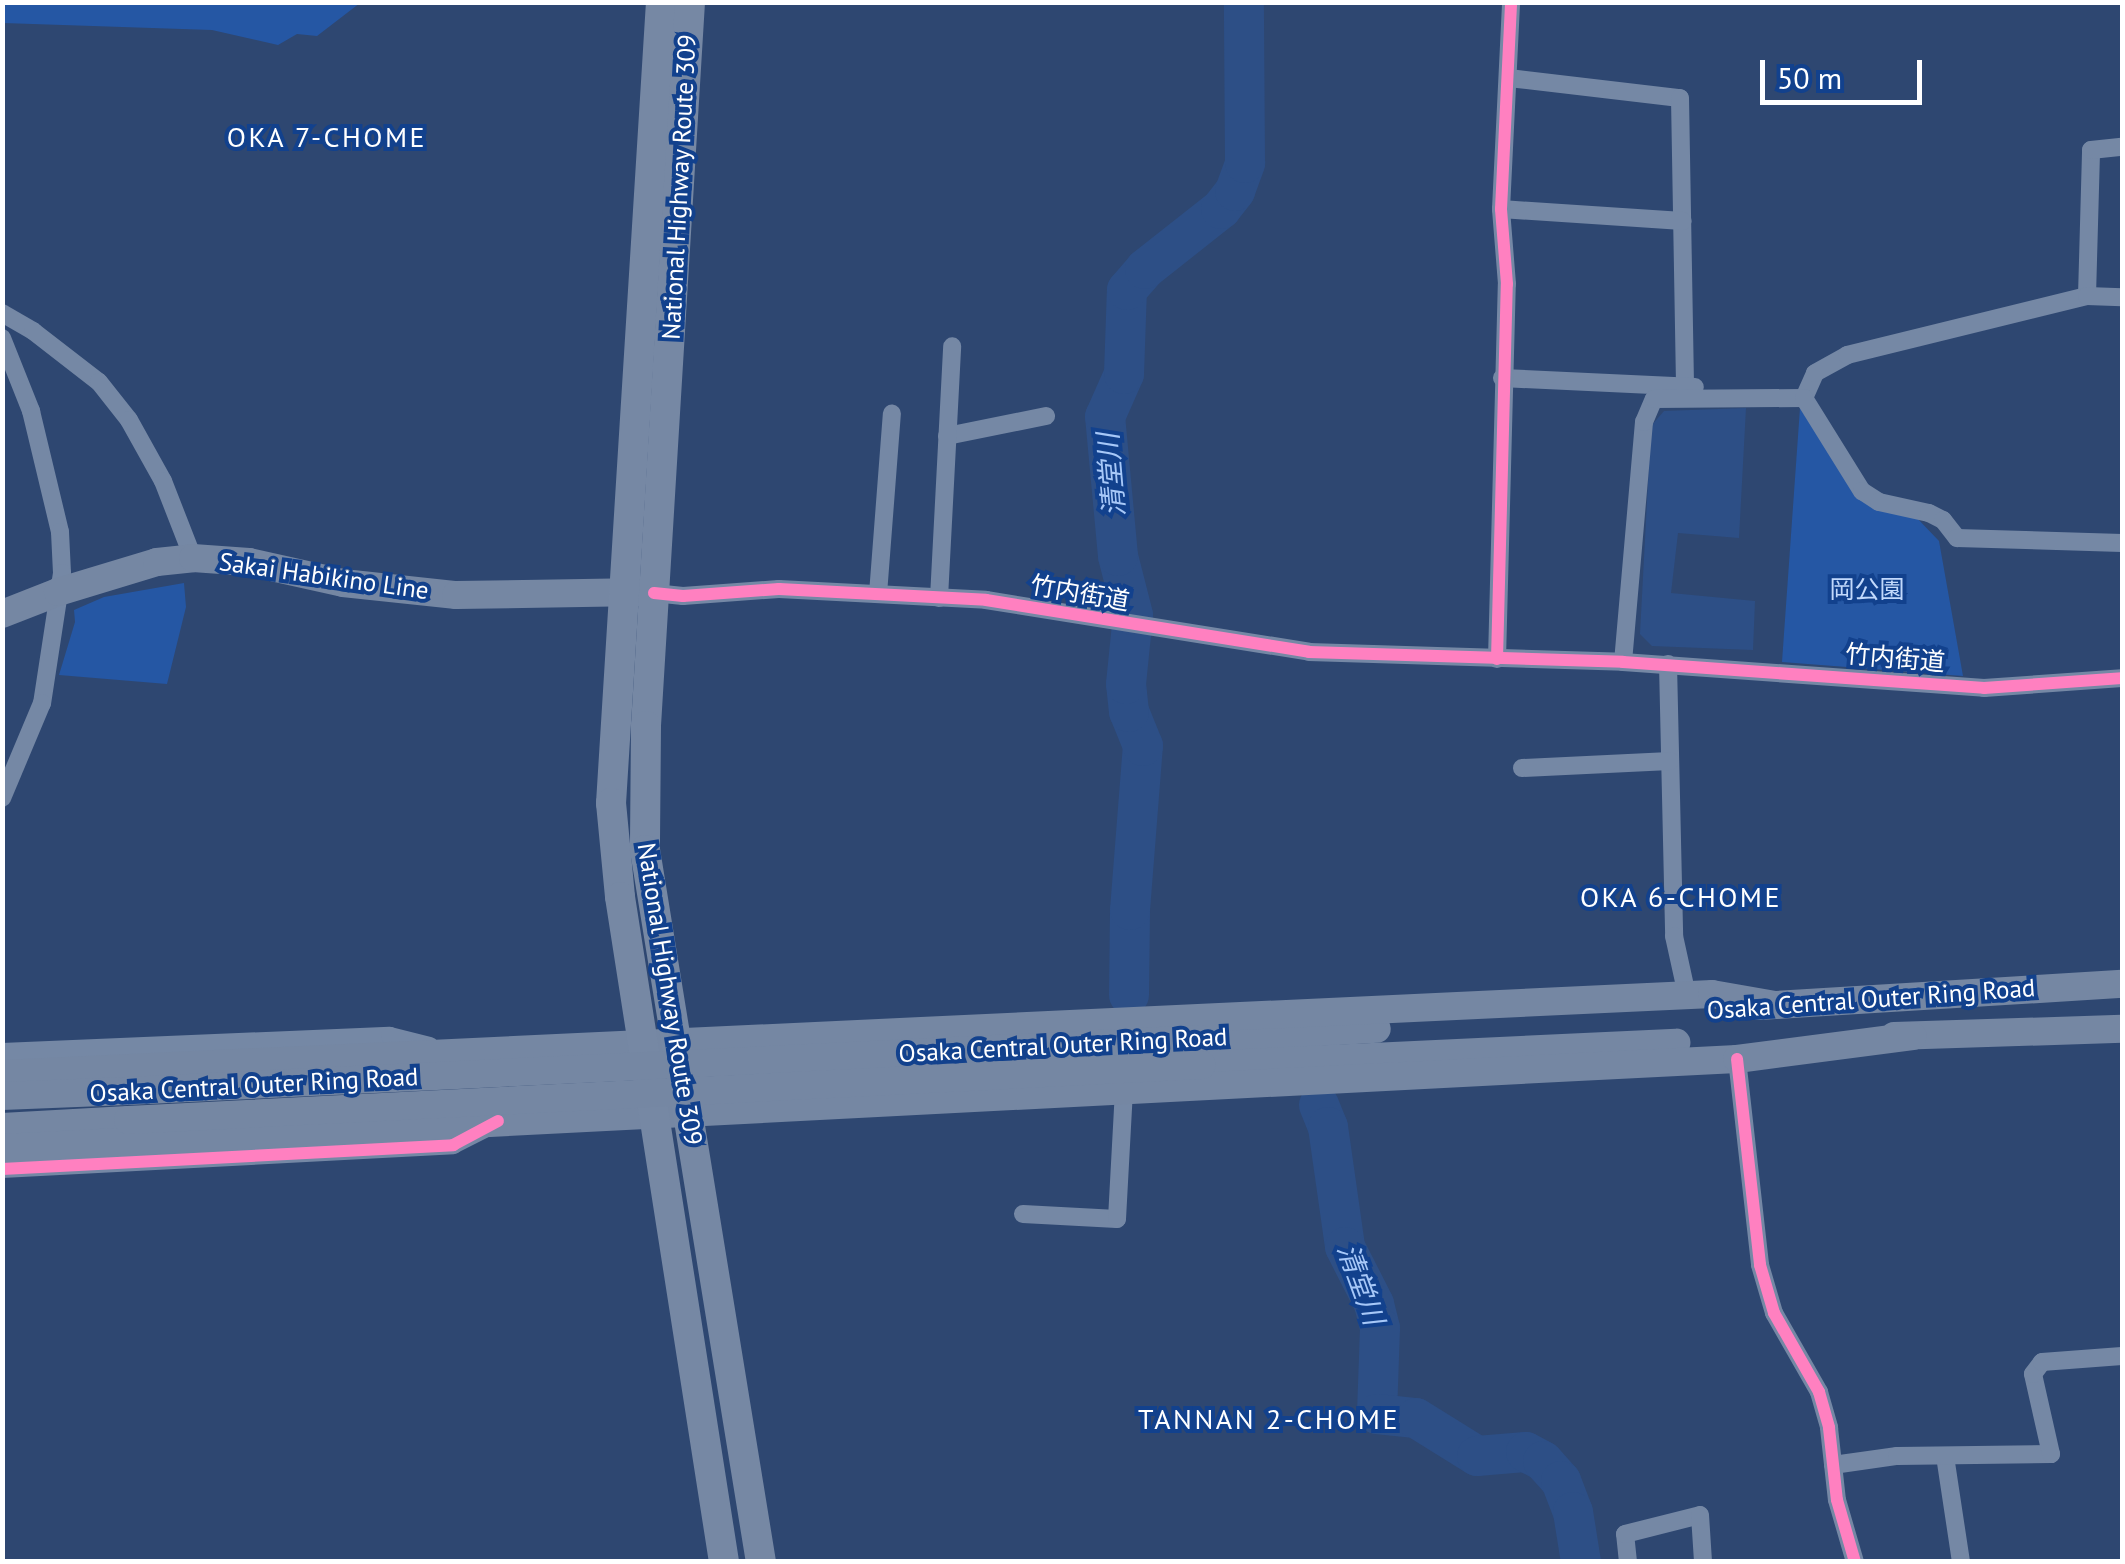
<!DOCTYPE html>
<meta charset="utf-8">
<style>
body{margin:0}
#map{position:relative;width:2125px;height:1564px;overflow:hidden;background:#2e4771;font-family:"PT Sans","Noto Sans JP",sans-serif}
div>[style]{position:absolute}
.green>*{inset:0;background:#2557a4}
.water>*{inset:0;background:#2d4f86}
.river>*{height:40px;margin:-20px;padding:0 20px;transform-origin:20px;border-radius:20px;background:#2d4f86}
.minor>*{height:18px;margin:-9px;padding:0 9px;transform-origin:9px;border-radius:9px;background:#7588a5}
.primary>*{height:28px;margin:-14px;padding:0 14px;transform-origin:14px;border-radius:14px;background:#7587a3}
.trunk>*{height:30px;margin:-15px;padding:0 15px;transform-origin:15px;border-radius:15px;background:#7688a4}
.primary-bridge>*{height:28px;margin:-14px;padding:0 14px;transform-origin:14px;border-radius:14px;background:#7587a3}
.cycleway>*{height:12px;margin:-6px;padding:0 6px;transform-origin:6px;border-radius:6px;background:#ff80c0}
span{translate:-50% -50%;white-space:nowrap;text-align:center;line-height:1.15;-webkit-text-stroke:8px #12418d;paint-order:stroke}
.street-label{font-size:25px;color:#fff}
.park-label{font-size:25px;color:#c2d9fc}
.neighbourhood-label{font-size:28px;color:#fff;letter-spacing:2.5px}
.water-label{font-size:28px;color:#a7c8f8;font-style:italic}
.frame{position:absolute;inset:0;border:5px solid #fff;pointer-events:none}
.scale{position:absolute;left:1760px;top:60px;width:162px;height:45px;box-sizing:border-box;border:5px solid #fff;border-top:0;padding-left:12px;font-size:30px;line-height:35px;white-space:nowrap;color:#fff;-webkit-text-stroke:8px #12418d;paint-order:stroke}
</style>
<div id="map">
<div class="green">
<i style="clip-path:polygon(3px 2px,360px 2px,360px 3px,317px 36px,297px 34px,278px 45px,212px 30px,3px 23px)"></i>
<i style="clip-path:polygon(1800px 408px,1839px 468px,1915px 516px,1939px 541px,1963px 676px,1782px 662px)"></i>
<i style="clip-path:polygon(184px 583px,186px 607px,167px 684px,59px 675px,75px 622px,74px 610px,104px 597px)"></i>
</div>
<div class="water">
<i style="clip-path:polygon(1746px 408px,1739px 538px,1678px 533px,1671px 593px,1755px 601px,1753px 650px,1652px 646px,1640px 634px,1651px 426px,1664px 411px)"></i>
</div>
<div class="river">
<i style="left:1129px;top:995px;width:85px;rotate:-89.3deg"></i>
<i style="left:1130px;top:910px;width:165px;rotate:-85.5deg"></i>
<i style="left:1143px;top:746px;width:37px;rotate:-112deg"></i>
<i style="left:1129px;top:712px;width:28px;rotate:-96deg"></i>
<i style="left:1126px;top:684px;width:69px;rotate:-84.2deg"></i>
<i style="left:1133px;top:615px;width:61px;rotate:-104.3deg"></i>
<i style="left:1118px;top:556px;width:140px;rotate:-95.3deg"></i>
<i style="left:1105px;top:417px;width:47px;rotate:-66.2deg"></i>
<i style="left:1124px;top:374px;width:84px;rotate:-88deg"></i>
<i style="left:1127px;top:290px;width:28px;rotate:-49deg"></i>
<i style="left:1145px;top:269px;width:97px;rotate:-38.3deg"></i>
<i style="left:1221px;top:209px;width:23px;rotate:-52deg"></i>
<i style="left:1235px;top:191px;width:30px;rotate:-70deg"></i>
<i style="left:1245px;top:163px;width:161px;rotate:-90.4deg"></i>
<i style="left:1319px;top:1105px;width:24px;rotate:68deg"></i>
<i style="left:1328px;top:1127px;width:121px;rotate:81.9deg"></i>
<i style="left:1345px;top:1247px;width:64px;rotate:63deg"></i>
<i style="left:1374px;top:1304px;width:25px;rotate:76deg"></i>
<i style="left:1380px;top:1328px;width:86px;rotate:92deg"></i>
<i style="left:1377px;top:1414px;width:39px;rotate:6deg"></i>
<i style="left:1416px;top:1418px;width:72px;rotate:31.9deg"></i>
<i style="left:1477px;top:1456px;width:49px;rotate:-4.7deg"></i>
<i style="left:1526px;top:1452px;width:19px;rotate:28deg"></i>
<i style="left:1543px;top:1461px;width:27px;rotate:48deg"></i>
<i style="left:1561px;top:1481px;width:33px;rotate:69deg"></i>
<i style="left:1573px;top:1512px;width:51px;rotate:80.9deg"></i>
</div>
<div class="minor">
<i style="left:1509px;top:78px;width:172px;rotate:6.7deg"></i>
<i style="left:1680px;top:98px;width:288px;rotate:89deg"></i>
<i style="left:1501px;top:209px;width:182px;rotate:3.8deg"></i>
<i style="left:2087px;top:296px;width:146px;rotate:-88.4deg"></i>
<i style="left:2091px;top:150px;width:31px;rotate:-6deg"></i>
<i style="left:2px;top:313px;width:36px;rotate:30deg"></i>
<i style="left:33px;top:331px;width:83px;rotate:37.7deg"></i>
<i style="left:99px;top:382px;width:48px;rotate:51.7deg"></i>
<i style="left:129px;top:420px;width:70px;rotate:60.9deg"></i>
<i style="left:163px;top:481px;width:83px;rotate:68.7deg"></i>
<i style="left:2px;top:338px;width:79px;rotate:68.3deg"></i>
<i style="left:31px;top:411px;width:124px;rotate:76.5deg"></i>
<i style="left:60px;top:532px;width:41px;rotate:87.2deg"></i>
<i style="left:62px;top:573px;width:132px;rotate:98.7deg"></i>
<i style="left:42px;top:703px;width:103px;rotate:112.8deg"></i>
<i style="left:1502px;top:378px;width:193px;rotate:2.7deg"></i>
<i style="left:1804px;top:398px;width:27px;rotate:-66deg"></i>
<i style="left:1815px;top:373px;width:37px;rotate:-29deg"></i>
<i style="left:1847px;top:355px;width:247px;rotate:-13.8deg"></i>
<i style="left:2087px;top:296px;width:35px;rotate:2deg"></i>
<i style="left:947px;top:436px;width:101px;rotate:-11.4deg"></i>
<i style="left:654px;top:593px;width:29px;rotate:6deg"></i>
<i style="left:683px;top:596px;width:96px;rotate:-4.2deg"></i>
<i style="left:779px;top:589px;width:207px;rotate:3deg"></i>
<i style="left:986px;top:600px;width:327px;rotate:9.1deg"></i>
<i style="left:1309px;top:652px;width:314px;rotate:1.8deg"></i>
<i style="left:1623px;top:662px;width:362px;rotate:4.1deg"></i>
<i style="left:1984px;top:688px;width:138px;rotate:-4.1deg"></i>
<i style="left:878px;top:594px;width:181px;rotate:-85.6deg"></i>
<i style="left:939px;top:598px;width:252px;rotate:-87deg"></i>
<i style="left:1497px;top:659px;width:375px;rotate:-88.5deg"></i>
<i style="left:1507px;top:284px;width:75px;rotate:-94.6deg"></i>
<i style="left:1501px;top:209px;width:207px;rotate:-87.2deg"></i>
<i style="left:1623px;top:662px;width:241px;rotate:-85deg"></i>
<i style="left:1644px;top:422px;width:25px;rotate:-67deg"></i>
<i style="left:1654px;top:399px;width:150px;rotate:-0.4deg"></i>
<i style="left:1804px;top:398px;width:110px;rotate:58.1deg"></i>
<i style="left:1862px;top:491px;width:20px;rotate:33deg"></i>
<i style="left:1879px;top:502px;width:51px;rotate:12.4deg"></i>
<i style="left:1929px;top:513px;width:16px;rotate:27deg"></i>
<i style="left:1943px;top:520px;width:23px;rotate:52deg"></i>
<i style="left:1957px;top:538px;width:165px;rotate:1.7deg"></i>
<i style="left:1668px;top:664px;width:272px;rotate:88.7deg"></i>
<i style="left:1674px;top:936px;width:60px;rotate:77.6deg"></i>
<i style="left:1522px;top:768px;width:148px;rotate:-2.7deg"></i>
<i style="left:2px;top:1052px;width:388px;rotate:-2.4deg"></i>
<i style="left:390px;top:1036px;width:41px;rotate:14deg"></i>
<i style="left:1737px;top:1059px;width:207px;rotate:83.6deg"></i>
<i style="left:1760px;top:1265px;width:50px;rotate:73.7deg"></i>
<i style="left:1774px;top:1313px;width:91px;rotate:60.3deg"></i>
<i style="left:1819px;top:1392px;width:37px;rotate:74deg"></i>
<i style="left:1829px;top:1428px;width:72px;rotate:83.7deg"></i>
<i style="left:1837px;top:1500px;width:65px;rotate:73.8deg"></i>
<i style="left:2px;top:1169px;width:452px;rotate:-3deg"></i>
<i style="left:453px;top:1145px;width:35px;rotate:-27deg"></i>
<i style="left:1023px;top:1214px;width:94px;rotate:3deg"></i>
<i style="left:1117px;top:1219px;width:129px;rotate:-86.9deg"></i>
<i style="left:1945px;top:1456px;width:107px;rotate:81.4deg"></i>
<i style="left:1833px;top:1465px;width:65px;rotate:-8deg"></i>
<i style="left:1897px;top:1456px;width:154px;rotate:-0.7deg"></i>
<i style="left:2051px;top:1454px;width:82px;rotate:-102.7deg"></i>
<i style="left:2033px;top:1374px;width:15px;rotate:-53deg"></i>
<i style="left:2042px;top:1362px;width:80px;rotate:-4.3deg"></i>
<i style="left:1628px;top:1562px;width:28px;rotate:-96deg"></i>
<i style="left:1625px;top:1534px;width:77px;rotate:-14.2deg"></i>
<i style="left:1700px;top:1515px;width:47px;rotate:86.3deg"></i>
</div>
<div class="primary">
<i style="left:2px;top:614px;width:60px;rotate:-21.4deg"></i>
<i style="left:58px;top:592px;width:103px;rotate:-16.9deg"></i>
<i style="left:157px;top:562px;width:36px;rotate:-6deg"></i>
<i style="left:193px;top:558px;width:56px;rotate:4.1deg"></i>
<i style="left:249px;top:562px;width:96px;rotate:12.6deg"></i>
<i style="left:343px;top:583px;width:114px;rotate:6.1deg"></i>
<i style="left:456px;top:595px;width:187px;rotate:-0.9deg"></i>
<i style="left:1760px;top:1006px;width:363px;rotate:-3.5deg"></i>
<i style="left:1894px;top:1036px;width:228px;rotate:-1.8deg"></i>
<i style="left:1201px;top:1039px;width:176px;rotate:-3.3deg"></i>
<i style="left:1202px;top:1065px;width:475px;rotate:-2.7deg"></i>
<i style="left:2px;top:1074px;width:1712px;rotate:-2.68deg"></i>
<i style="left:1712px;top:994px;width:64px;rotate:9.9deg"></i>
<i style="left:2px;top:1096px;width:125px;rotate:-2.3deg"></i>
<i style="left:2px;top:1127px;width:126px;rotate:-3.2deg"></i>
<i style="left:2px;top:1148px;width:1737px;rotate:-2.94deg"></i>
<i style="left:1737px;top:1059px;width:177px;rotate:-7.4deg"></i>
</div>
<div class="trunk">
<i style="left:661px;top:2px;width:803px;rotate:93.57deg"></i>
<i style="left:611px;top:803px;width:94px;rotate:84.5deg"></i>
<i style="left:620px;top:897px;width:673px;rotate:81.11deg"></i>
<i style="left:690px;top:2px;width:725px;rotate:93.48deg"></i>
<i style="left:646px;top:726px;width:124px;rotate:90.5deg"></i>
<i style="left:645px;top:850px;width:721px;rotate:80.75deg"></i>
</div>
<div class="primary-bridge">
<i style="left:127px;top:1091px;width:1075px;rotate:-2.77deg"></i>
<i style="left:128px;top:1120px;width:1075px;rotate:-2.93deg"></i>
</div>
<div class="cycleway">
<i style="left:654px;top:593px;width:29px;rotate:6deg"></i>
<i style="left:683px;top:596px;width:96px;rotate:-4.2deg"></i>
<i style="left:779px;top:589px;width:207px;rotate:3deg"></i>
<i style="left:986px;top:600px;width:327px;rotate:9.1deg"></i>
<i style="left:1309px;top:652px;width:314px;rotate:1.8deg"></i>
<i style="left:1623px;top:662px;width:362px;rotate:4.1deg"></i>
<i style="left:1984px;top:688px;width:138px;rotate:-4.1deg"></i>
<i style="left:1497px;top:659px;width:375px;rotate:-88.5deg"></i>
<i style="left:1507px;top:284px;width:75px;rotate:-94.6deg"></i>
<i style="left:1501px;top:209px;width:207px;rotate:-87.2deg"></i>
<i style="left:1737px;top:1059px;width:207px;rotate:83.6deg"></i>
<i style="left:1760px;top:1265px;width:50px;rotate:73.7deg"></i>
<i style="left:1774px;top:1313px;width:91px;rotate:60.3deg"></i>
<i style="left:1819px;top:1392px;width:37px;rotate:74deg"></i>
<i style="left:1829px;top:1428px;width:72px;rotate:83.7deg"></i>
<i style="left:1837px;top:1500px;width:65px;rotate:73.8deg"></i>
<i style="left:2px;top:1169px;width:452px;rotate:-3deg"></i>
<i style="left:453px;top:1145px;width:51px;rotate:-28.1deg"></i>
</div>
<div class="street-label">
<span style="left:679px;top:187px;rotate:-87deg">National Highway Route 309</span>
<span style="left:324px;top:576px;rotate:8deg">Sakai Habikino Line</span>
<span style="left:1080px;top:593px;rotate:10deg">竹内街道</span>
<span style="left:1895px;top:658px;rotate:5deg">竹内街道</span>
<span style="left:670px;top:994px;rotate:81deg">National Highway Route 309</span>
<span style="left:1871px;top:999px;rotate:-4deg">Osaka Central Outer Ring Road</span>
<span style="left:1063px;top:1045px;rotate:-3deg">Osaka Central Outer Ring Road</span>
<span style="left:254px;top:1085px;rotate:-3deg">Osaka Central Outer Ring Road</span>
</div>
<div class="park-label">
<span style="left:1867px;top:589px">岡公園</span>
</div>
<div class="neighbourhood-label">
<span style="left:327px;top:137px">OKA 7-CHOME</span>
<span style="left:1681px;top:897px">OKA 6-CHOME</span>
<span style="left:1269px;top:1419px">TANNAN 2-CHOME</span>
</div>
<div class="water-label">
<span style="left:1111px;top:475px;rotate:-95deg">清堂川</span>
<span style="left:1361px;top:1284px;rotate:70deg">清堂川</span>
</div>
<div class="frame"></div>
<div class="scale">50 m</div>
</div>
